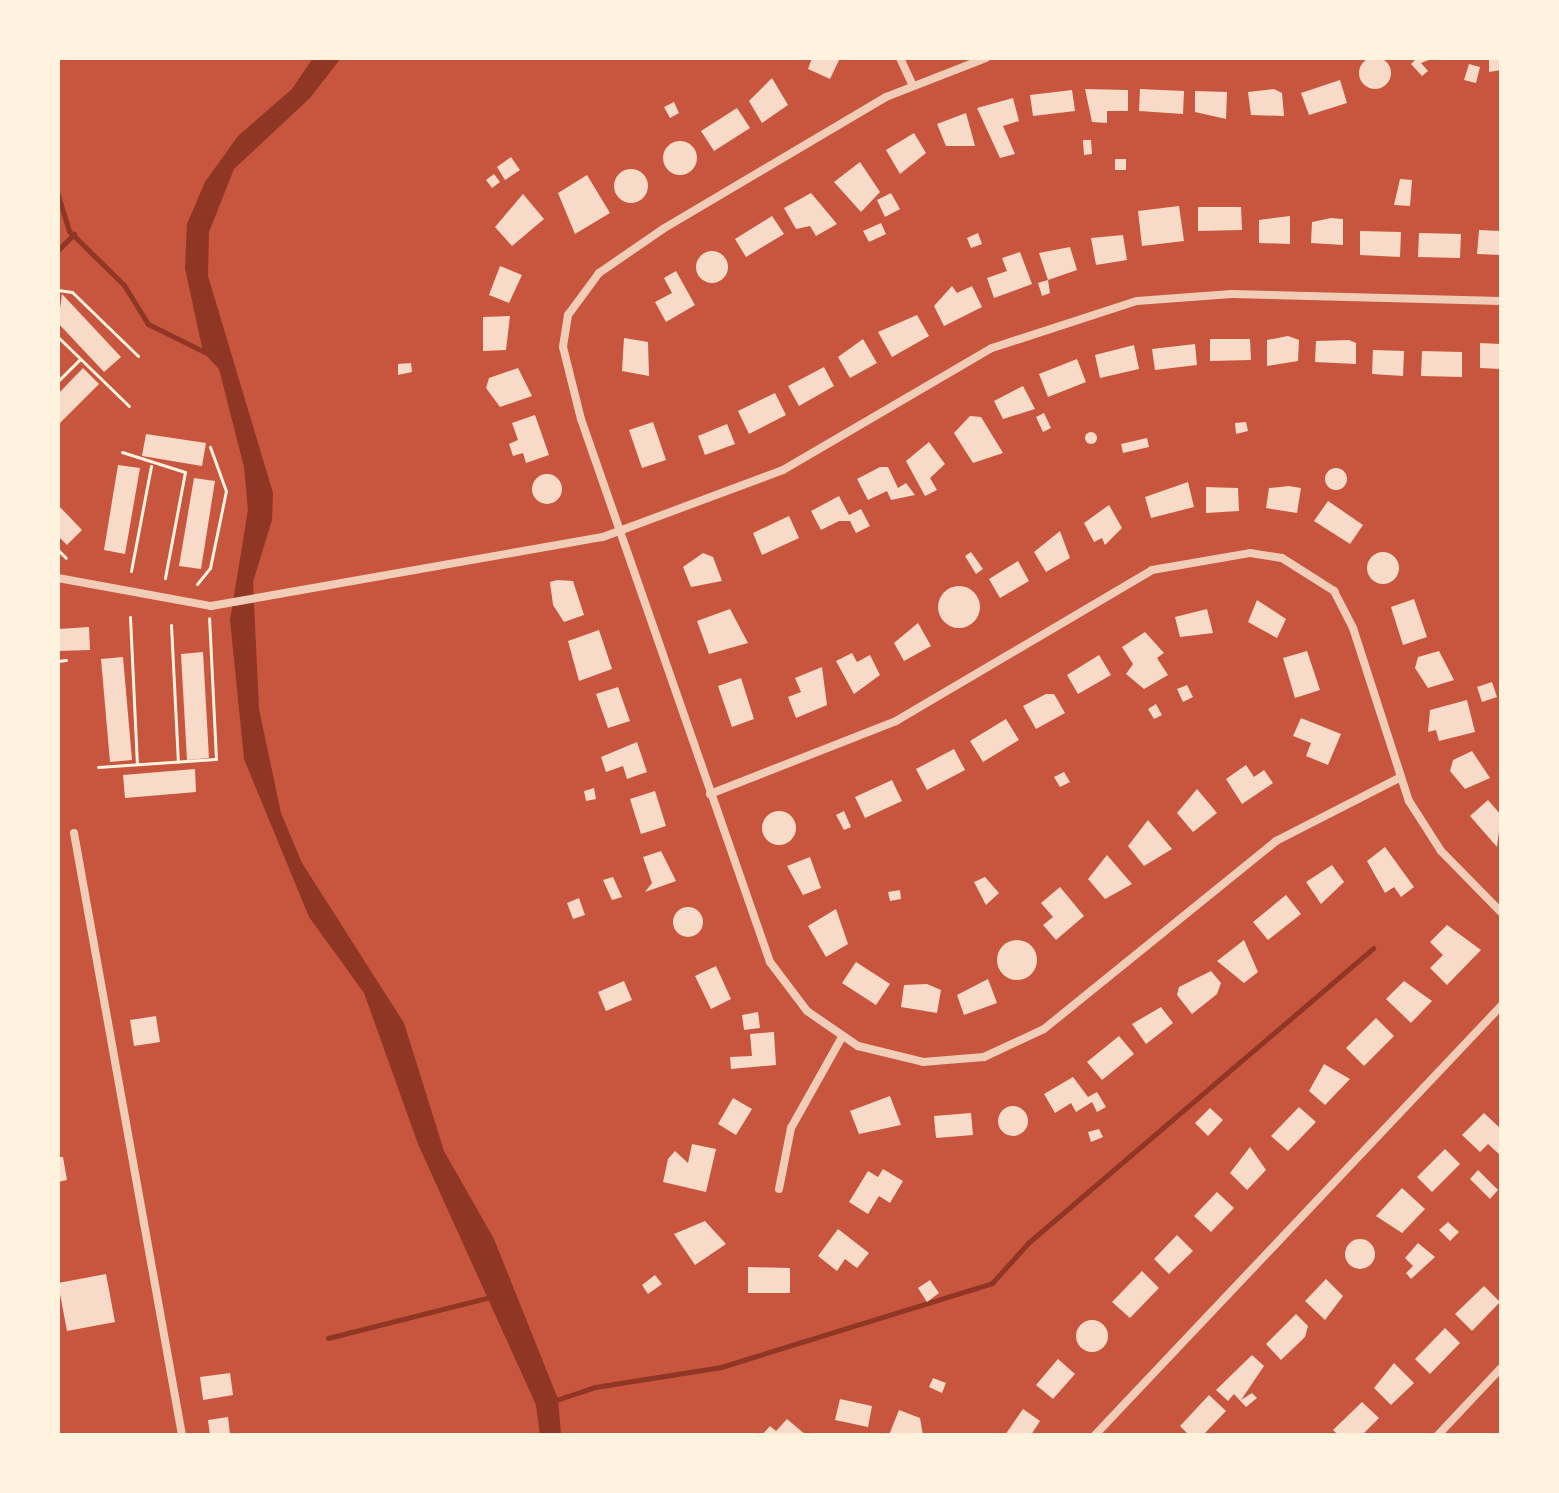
<!DOCTYPE html>
<style>
body{margin:0}
#map{position:relative;width:1559px;height:1493px;overflow:hidden;background:#c8553d;font-family:"Noto Sans",sans-serif}
div>[style]{position:absolute}
.water>*{inset:0;background:#8f3625}
.stream>*{height:5px;margin:-2.5px;padding:0 2.5px;transform-origin:2.5px;border-radius:2.5px;background:#8f3625}
.building>*{inset:0;background:#f7dbc8}
.round{border-radius:50%}
.path>*{height:3px;margin:-1.5px;padding:0 1.5px;transform-origin:1.5px;border-radius:1.5px;background:#fff3e0}
.minor>*{height:8px;margin:-4px;padding:0 4px;transform-origin:4px;border-radius:4px;background:#f1ccb7}
span{translate:-50% -50%;white-space:nowrap;text-align:center;line-height:1.15;-webkit-text-stroke:8px #fff3e0;paint-order:stroke}
.frame{position:absolute;inset:0;border:60px solid #fff3e0;pointer-events:none}
</style>
<div id="map">
<div class="water">
<i style="clip-path:polygon(313px 58px,341px 58px,310px 98px,234px 169px,209px 232px,208px 276px,273px 493px,272px 520px,253px 582px,259px 709px,281px 813px,302px 863px,404px 1023px,444px 1151px,494px 1239px,558px 1399px,561px 1435px,540px 1435px,536px 1405px,418px 1144px,364px 993px,309px 917px,244px 759px,230px 620px,248px 510px,244px 467px,219px 369px,203px 352px,185px 268px,187px 224px,205px 182px,238px 136px,292px 89px)"></i>
</div>
<div class="stream">
<i style="left:58px;top:195px;width:38px;rotate:73deg"></i>
<i style="left:69px;top:231px;width:77px;rotate:44.5deg"></i>
<i style="left:124px;top:285px;width:46px;rotate:58.4deg"></i>
<i style="left:148px;top:324px;width:66px;rotate:26.2deg"></i>
<i style="left:58px;top:250px;width:23px;rotate:-45deg"></i>
<i style="left:328px;top:1338px;width:171px;rotate:-14.2deg"></i>
<i style="left:553px;top:1401px;width:44px;rotate:-18.4deg"></i>
<i style="left:595px;top:1387px;width:128px;rotate:-9deg"></i>
<i style="left:721px;top:1367px;width:284px;rotate:-17.2deg"></i>
<i style="left:992px;top:1283px;width:54px;rotate:-48deg"></i>
<i style="left:1028px;top:1243px;width:454px;rotate:-40.5deg"></i>
</div>
<div class="building">
<i class="round" style="left:1359px;top:57px;width:32px;height:32px"></i>
<i style="clip-path:polygon(812px 58px,840px 58px,830px 79px,808px 69px)"></i>
<i style="clip-path:polygon(1417px 58px,1434px 58px,1421px 63px,1428px 71px,1422px 76px,1411px 64px)"></i>
<i style="clip-path:polygon(1489px 60px,1500px 60px,1501px 70px,1489px 72px)"></i>
<i style="clip-path:polygon(1469px 64px,1480px 67px,1476px 83px,1464px 80px)"></i>
<i style="clip-path:polygon(772px 78px,788px 105px,762px 123px,749px 101px)"></i>
<i style="clip-path:polygon(1340px 80px,1347px 103px,1309px 115px,1301px 93px)"></i>
<i style="clip-path:polygon(1085px 89px,1128px 90px,1128px 111px,1107px 111px,1107px 123px,1092px 122px)"></i>
<i style="clip-path:polygon(1140px 89px,1184px 91px,1183px 114px,1139px 111px)"></i>
<i style="clip-path:polygon(1274px 89px,1282px 93px,1284px 116px,1251px 115px,1248px 92px)"></i>
<i style="clip-path:polygon(1072px 90px,1075px 111px,1033px 116px,1030px 95px)"></i>
<i style="clip-path:polygon(1195px 91px,1227px 92px,1226px 119px,1195px 112px)"></i>
<i style="clip-path:polygon(1013px 98px,1019px 121px,1003px 126px,1015px 154px,1000px 158px,977px 108px)"></i>
<i style="clip-path:polygon(674px 102px,679px 113px,670px 118px,664px 107px)"></i>
<i style="clip-path:polygon(737px 108px,750px 128px,714px 151px,701px 131px)"></i>
<i style="clip-path:polygon(966px 113px,975px 146px,946px 146px,937px 124px)"></i>
<i style="clip-path:polygon(914px 133px,926px 153px,900px 174px,886px 150px)"></i>
<i style="clip-path:polygon(1083px 140px,1091px 140px,1092px 154px,1084px 155px)"></i>
<i class="round" style="left:663px;top:141px;width:34px;height:34px"></i>
<i style="clip-path:polygon(511px 157px,520px 170px,505px 180px,497px 167px)"></i>
<i style="clip-path:polygon(1115px 159px,1126px 159px,1126px 170px,1115px 170px)"></i>
<i style="clip-path:polygon(860px 162px,880px 192px,861px 212px,834px 182px)"></i>
<i class="round" style="left:614px;top:169px;width:34px;height:34px"></i>
<i style="clip-path:polygon(494px 174px,500px 182px,492px 188px,486px 180px)"></i>
<i style="clip-path:polygon(587px 175px,610px 213px,575px 234px,558px 193px)"></i>
<i style="clip-path:polygon(1400px 179px,1412px 180px,1410px 206px,1394px 205px)"></i>
<i style="clip-path:polygon(811px 193px,837px 224px,816px 236px,810px 226px,796px 229px,784px 208px)"></i>
<i style="clip-path:polygon(891px 193px,900px 209px,885px 217px,877px 200px)"></i>
<i style="clip-path:polygon(523px 194px,544px 219px,512px 246px,495px 227px)"></i>
<i style="clip-path:polygon(1179px 206px,1184px 241px,1142px 246px,1138px 211px)"></i>
<i style="clip-path:polygon(1198px 207px,1241px 207px,1242px 230px,1198px 231px)"></i>
<i style="clip-path:polygon(772px 216px,784px 234px,746px 257px,735px 239px)"></i>
<i style="clip-path:polygon(1290px 216px,1290px 244px,1259px 243px,1259px 220px)"></i>
<i style="clip-path:polygon(1331px 218px,1343px 219px,1343px 245px,1311px 243px,1312px 222px)"></i>
<i style="clip-path:polygon(881px 223px,886px 234px,869px 242px,863px 231px)"></i>
<i style="clip-path:polygon(1479px 230px,1501px 231px,1501px 255px,1477px 254px)"></i>
<i style="clip-path:polygon(1360px 231px,1401px 232px,1400px 257px,1360px 255px)"></i>
<i style="clip-path:polygon(978px 233px,982px 244px,971px 248px,967px 238px)"></i>
<i style="clip-path:polygon(1419px 233px,1461px 234px,1460px 258px,1418px 257px)"></i>
<i style="clip-path:polygon(1123px 235px,1127px 260px,1096px 265px,1091px 238px)"></i>
<i style="clip-path:polygon(1070px 247px,1077px 270px,1048px 280px,1039px 253px)"></i>
<i class="round" style="left:696px;top:251px;width:32px;height:32px"></i>
<i style="clip-path:polygon(1020px 252px,1032px 284px,994px 298px,987px 278px,1007px 271px,1002px 258px)"></i>
<i style="clip-path:polygon(500px 266px,522px 275px,509px 303px,489px 295px)"></i>
<i style="clip-path:polygon(676px 271px,695px 305px,666px 322px,655px 302px,672px 293px,664px 278px)"></i>
<i style="clip-path:polygon(1048px 280px,1050px 293px,1042px 296px,1038px 283px)"></i>
<i style="clip-path:polygon(952px 286px,957px 293px,972px 286px,982px 307px,944px 326px,934px 306px)"></i>
<i style="clip-path:polygon(62px 294px,121px 357px,104px 372px,58px 323px)"></i>
<i style="clip-path:polygon(917px 315px,929px 336px,892px 357px,878px 332px)"></i>
<i style="clip-path:polygon(510px 316px,506px 350px,483px 351px,483px 317px)"></i>
<i style="clip-path:polygon(1288px 336px,1299px 340px,1298px 361px,1267px 366px,1267px 340px)"></i>
<i style="clip-path:polygon(624px 338px,648px 342px,649px 376px,622px 371px)"></i>
<i style="clip-path:polygon(863px 339px,877px 363px,850px 378px,838px 357px)"></i>
<i style="clip-path:polygon(1210px 339px,1250px 339px,1251px 360px,1210px 361px)"></i>
<i style="clip-path:polygon(1349px 340px,1356px 343px,1356px 364px,1315px 362px,1316px 341px)"></i>
<i style="clip-path:polygon(1480px 343px,1501px 344px,1501px 369px,1480px 368px)"></i>
<i style="clip-path:polygon(1195px 344px,1197px 365px,1155px 370px,1152px 349px)"></i>
<i style="clip-path:polygon(1134px 345px,1139px 369px,1100px 378px,1095px 355px)"></i>
<i style="clip-path:polygon(1373px 350px,1404px 351px,1403px 376px,1372px 374px)"></i>
<i style="clip-path:polygon(1422px 351px,1462px 352px,1462px 377px,1421px 376px)"></i>
<i style="clip-path:polygon(1077px 359px,1086px 382px,1048px 397px,1039px 374px)"></i>
<i style="clip-path:polygon(411px 363px,412px 372px,398px 375px,398px 364px)"></i>
<i style="clip-path:polygon(824px 367px,834px 386px,799px 406px,788px 386px)"></i>
<i style="clip-path:polygon(83px 368px,99px 384px,58px 425px,58px 394px)"></i>
<i style="clip-path:polygon(518px 368px,532px 396px,500px 407px,486px 388px,489px 378px)"></i>
<i style="clip-path:polygon(1023px 386px,1035px 409px,1003px 419px,994px 401px)"></i>
<i style="clip-path:polygon(775px 393px,786px 415px,749px 434px,738px 411px)"></i>
<i style="clip-path:polygon(1044px 413px,1051px 428px,1043px 432px,1036px 417px)"></i>
<i style="clip-path:polygon(535px 415px,549px 455px,526px 463px,523px 453px,513px 456px,509px 444px,518px 440px,512px 423px)"></i>
<i style="clip-path:polygon(970px 416px,981px 417px,1003px 453px,973px 463px,954px 433px)"></i>
<i style="clip-path:polygon(653px 422px,666px 460px,642px 468px,629px 430px)"></i>
<i style="clip-path:polygon(1246px 422px,1248px 431px,1236px 434px,1235px 423px)"></i>
<i style="clip-path:polygon(727px 424px,735px 444px,705px 455px,698px 436px)"></i>
<i class="round" style="left:1085px;top:432px;width:12px;height:12px"></i>
<i style="clip-path:polygon(146px 434px,206px 443px,202px 466px,142px 456px)"></i>
<i style="clip-path:polygon(1147px 438px,1149px 447px,1123px 453px,1121px 444px)"></i>
<i style="clip-path:polygon(929px 442px,945px 464px,930px 478px,937px 490px,925px 496px,906px 461px)"></i>
<i style="clip-path:polygon(118px 465px,140px 468px,125px 554px,104px 550px)"></i>
<i style="clip-path:polygon(880px 467px,888px 467px,898px 488px,906px 483px,915px 495px,891px 500px,887px 491px,868px 500px,857px 479px)"></i>
<i class="round" style="left:1325px;top:468px;width:22px;height:22px"></i>
<i class="round" style="left:532px;top:474px;width:30px;height:30px"></i>
<i style="clip-path:polygon(194px 478px,215px 481px,201px 569px,179px 566px)"></i>
<i style="clip-path:polygon(1188px 482px,1194px 507px,1151px 518px,1145px 497px)"></i>
<i style="clip-path:polygon(1289px 486px,1301px 488px,1297px 513px,1266px 508px,1269px 488px)"></i>
<i style="clip-path:polygon(1206px 487px,1238px 488px,1239px 511px,1206px 513px)"></i>
<i style="clip-path:polygon(839px 496px,849px 515px,861px 509px,870px 526px,856px 533px,850px 521px,839px 521px,821px 530px,811px 511px)"></i>
<i style="clip-path:polygon(1328px 501px,1363px 525px,1350px 544px,1314px 521px)"></i>
<i style="clip-path:polygon(58px 505px,82px 530px,67px 545px,58px 536px)"></i>
<i style="clip-path:polygon(1109px 505px,1122px 528px,1105px 545px,1102px 538px,1094px 542px,1084px 523px)"></i>
<i style="clip-path:polygon(789px 516px,799px 538px,762px 555px,753px 533px)"></i>
<i style="clip-path:polygon(1060px 531px,1070px 558px,1046px 572px,1034px 552px)"></i>
<i class="round" style="left:1367px;top:552px;width:32px;height:32px"></i>
<i style="clip-path:polygon(971px 552px,983px 569px,976px 574px,965px 556px)"></i>
<i style="clip-path:polygon(703px 553px,713px 557px,722px 581px,691px 587px,683px 567px)"></i>
<i style="clip-path:polygon(1018px 561px,1029px 581px,1000px 598px,989px 579px)"></i>
<i style="clip-path:polygon(557px 580px,573px 581px,584px 615px,564px 622px,553px 605px,550px 582px)"></i>
<i class="round" style="left:938px;top:586px;width:42px;height:42px"></i>
<i style="clip-path:polygon(1414px 599px,1427px 637px,1403px 645px,1391px 607px)"></i>
<i style="clip-path:polygon(1257px 600px,1286px 619px,1277px 638px,1248px 622px)"></i>
<i style="clip-path:polygon(730px 609px,748px 643px,709px 654px,697px 621px)"></i>
<i style="clip-path:polygon(1207px 609px,1213px 633px,1180px 637px,1175px 617px)"></i>
<i style="clip-path:polygon(918px 623px,931px 646px,904px 661px,894px 643px)"></i>
<i style="clip-path:polygon(89px 627px,90px 650px,58px 651px,58px 629px)"></i>
<i style="clip-path:polygon(599px 630px,612px 669px,579px 681px,568px 641px)"></i>
<i style="clip-path:polygon(1145px 632px,1164px 653px,1157px 658px,1168px 675px,1144px 689px,1126px 674px,1133px 664px,1122px 647px)"></i>
<i style="clip-path:polygon(1307px 651px,1320px 690px,1295px 698px,1283px 658px)"></i>
<i style="clip-path:polygon(1439px 651px,1454px 680px,1428px 688px,1415px 668px,1418px 657px)"></i>
<i style="clip-path:polygon(203px 652px,209px 758px,187px 760px,181px 654px)"></i>
<i style="clip-path:polygon(852px 653px,857px 662px,870px 655px,880px 675px,854px 694px,836px 661px)"></i>
<i style="clip-path:polygon(1099px 655px,1111px 675px,1078px 694px,1067px 675px)"></i>
<i style="clip-path:polygon(123px 657px,132px 760px,110px 762px,101px 659px)"></i>
<i style="clip-path:polygon(822px 667px,827px 705px,796px 718px,788px 697px,801px 692px,795px 678px)"></i>
<i style="clip-path:polygon(741px 678px,754px 719px,732px 727px,718px 686px)"></i>
<i style="clip-path:polygon(1492px 682px,1497px 697px,1482px 702px,1477px 687px)"></i>
<i style="clip-path:polygon(1187px 685px,1193px 697px,1183px 702px,1177px 689px)"></i>
<i style="clip-path:polygon(618px 687px,630px 721px,608px 728px,596px 694px)"></i>
<i style="clip-path:polygon(1046px 694px,1054px 694px,1065px 713px,1036px 729px,1023px 706px)"></i>
<i style="clip-path:polygon(1467px 700px,1475px 732px,1439px 741px,1436px 730px,1428px 732px,1430px 710px)"></i>
<i style="clip-path:polygon(1156px 704px,1162px 715px,1154px 719px,1148px 709px)"></i>
<i style="clip-path:polygon(1301px 718px,1341px 734px,1328px 765px,1306px 756px,1311px 743px,1293px 736px)"></i>
<i style="clip-path:polygon(1006px 719px,1019px 740px,983px 762px,970px 741px)"></i>
<i style="clip-path:polygon(637px 742px,647px 772px,627px 779px,623px 766px,606px 772px,601px 757px)"></i>
<i style="clip-path:polygon(954px 749px,965px 770px,927px 790px,916px 769px)"></i>
<i style="clip-path:polygon(1472px 751px,1490px 778px,1465px 789px,1450px 771px,1453px 760px)"></i>
<i style="clip-path:polygon(1246px 765px,1254px 777px,1264px 770px,1273px 783px,1242px 804px,1226px 779px)"></i>
<i style="clip-path:polygon(195px 769px,196px 792px,125px 798px,123px 775px)"></i>
<i style="clip-path:polygon(1064px 772px,1070px 782px,1060px 787px,1054px 777px)"></i>
<i style="clip-path:polygon(892px 780px,902px 801px,865px 818px,855px 797px)"></i>
<i style="clip-path:polygon(594px 788px,596px 799px,586px 801px,584px 791px)"></i>
<i style="clip-path:polygon(1197px 789px,1217px 813px,1193px 832px,1177px 813px)"></i>
<i style="clip-path:polygon(655px 791px,666px 826px,641px 834px,630px 799px)"></i>
<i style="clip-path:polygon(1488px 800px,1501px 815px,1497px 847px,1470px 816px)"></i>
<i style="clip-path:polygon(844px 811px,851px 827px,844px 830px,836px 815px)"></i>
<i class="round" style="left:762px;top:811px;width:34px;height:34px"></i>
<i style="clip-path:polygon(1148px 820px,1172px 849px,1144px 866px,1128px 846px)"></i>
<i style="clip-path:polygon(1385px 847px,1414px 887px,1401px 897px,1394px 887px,1385px 893px,1367px 861px)"></i>
<i style="clip-path:polygon(661px 851px,676px 881px,645px 892px,652px 883px,643px 857px)"></i>
<i style="clip-path:polygon(1107px 855px,1132px 884px,1105px 899px,1088px 879px)"></i>
<i style="clip-path:polygon(810px 857px,821px 888px,803px 895px,787px 866px)"></i>
<i style="clip-path:polygon(1332px 865px,1344px 882px,1321px 904px,1306px 882px)"></i>
<i style="clip-path:polygon(613px 877px,622px 897px,612px 900px,603px 880px)"></i>
<i style="clip-path:polygon(985px 877px,999px 893px,986px 905px,974px 882px)"></i>
<i style="clip-path:polygon(1060px 887px,1084px 916px,1056px 940px,1043px 925px,1053px 917px,1041px 903px)"></i>
<i style="clip-path:polygon(900px 890px,901px 899px,890px 901px,888px 892px)"></i>
<i style="clip-path:polygon(1286px 895px,1301px 914px,1268px 940px,1253px 922px)"></i>
<i style="clip-path:polygon(579px 898px,585px 915px,573px 919px,567px 903px)"></i>
<i class="round" style="left:673px;top:907px;width:30px;height:30px"></i>
<i style="clip-path:polygon(836px 909px,848px 944px,826px 957px,808px 926px)"></i>
<i style="clip-path:polygon(1447px 925px,1481px 950px,1447px 985px,1430px 968px,1443px 955px,1430px 942px)"></i>
<i class="round" style="left:997px;top:940px;width:40px;height:40px"></i>
<i style="clip-path:polygon(1244px 940px,1258px 972px,1244px 983px,1217px 961px)"></i>
<i style="clip-path:polygon(856px 962px,890px 984px,876px 1005px,842px 983px)"></i>
<i style="clip-path:polygon(716px 966px,731px 999px,711px 1009px,695px 976px)"></i>
<i style="clip-path:polygon(1211px 971px,1221px 983px,1217px 994px,1192px 1014px,1177px 995px,1179px 987px)"></i>
<i style="clip-path:polygon(988px 979px,997px 1003px,964px 1015px,957px 995px)"></i>
<i style="clip-path:polygon(624px 981px,632px 1000px,606px 1011px,598px 992px)"></i>
<i style="clip-path:polygon(1404px 981px,1432px 1001px,1411px 1023px,1386px 999px)"></i>
<i style="clip-path:polygon(927px 984px,941px 990px,937px 1013px,901px 1007px,904px 985px)"></i>
<i style="clip-path:polygon(1161px 1007px,1173px 1023px,1146px 1044px,1132px 1024px)"></i>
<i style="clip-path:polygon(758px 1012px,760px 1028px,744px 1030px,742px 1015px)"></i>
<i style="clip-path:polygon(156px 1016px,160px 1042px,134px 1046px,130px 1020px)"></i>
<i style="clip-path:polygon(1376px 1018px,1394px 1036px,1364px 1066px,1346px 1048px)"></i>
<i style="clip-path:polygon(774px 1032px,776px 1065px,731px 1069px,730px 1057px,752px 1056px,750px 1034px)"></i>
<i style="clip-path:polygon(1119px 1036px,1134px 1054px,1102px 1080px,1087px 1062px)"></i>
<i style="clip-path:polygon(1324px 1064px,1350px 1079px,1325px 1105px,1309px 1091px)"></i>
<i style="clip-path:polygon(1073px 1077px,1088px 1097px,1097px 1092px,1106px 1107px,1097px 1112px,1092px 1102px,1076px 1112px,1071px 1103px,1055px 1113px,1044px 1094px)"></i>
<i style="clip-path:polygon(890px 1096px,901px 1125px,859px 1134px,850px 1111px)"></i>
<i style="clip-path:polygon(733px 1098px,752px 1109px,736px 1135px,718px 1124px)"></i>
<i class="round" style="left:998px;top:1106px;width:30px;height:30px"></i>
<i style="clip-path:polygon(1299px 1107px,1316px 1122px,1288px 1151px,1271px 1136px)"></i>
<i style="clip-path:polygon(1210px 1108px,1223px 1120px,1208px 1136px,1195px 1123px)"></i>
<i style="clip-path:polygon(971px 1113px,973px 1135px,936px 1138px,934px 1116px)"></i>
<i style="clip-path:polygon(1484px 1113px,1501px 1129px,1499px 1154px,1488px 1144px,1480px 1152px,1462px 1135px)"></i>
<i style="clip-path:polygon(1099px 1129px,1103px 1137px,1091px 1142px,1088px 1132px)"></i>
<i style="clip-path:polygon(692px 1144px,716px 1149px,706px 1192px,663px 1182px,668px 1159px,675px 1151px,688px 1163px)"></i>
<i style="clip-path:polygon(1250px 1147px,1266px 1170px,1247px 1190px,1230px 1173px)"></i>
<i style="clip-path:polygon(1445px 1149px,1460px 1164px,1432px 1192px,1417px 1177px)"></i>
<i style="clip-path:polygon(58px 1157px,63px 1157px,67px 1180px,58px 1182px)"></i>
<i style="clip-path:polygon(883px 1169px,903px 1181px,890px 1203px,879px 1196px,868px 1214px,849px 1202px,868px 1171px,878px 1177px)"></i>
<i style="clip-path:polygon(1478px 1170px,1498px 1190px,1490px 1199px,1470px 1179px)"></i>
<i style="clip-path:polygon(1402px 1188px,1425px 1209px,1402px 1233px,1376px 1216px)"></i>
<i style="clip-path:polygon(1217px 1192px,1234px 1208px,1211px 1232px,1194px 1216px)"></i>
<i style="clip-path:polygon(705px 1221px,726px 1244px,695px 1265px,674px 1234px)"></i>
<i style="clip-path:polygon(1448px 1222px,1459px 1232px,1450px 1241px,1439px 1230px)"></i>
<i style="clip-path:polygon(838px 1229px,869px 1253px,857px 1268px,845px 1259px,837px 1271px,818px 1256px)"></i>
<i style="clip-path:polygon(1177px 1235px,1193px 1251px,1169px 1274px,1154px 1259px)"></i>
<i class="round" style="left:1345px;top:1239px;width:30px;height:30px"></i>
<i style="clip-path:polygon(1418px 1243px,1435px 1257px,1411px 1279px,1406px 1273px,1413px 1266px,1405px 1258px)"></i>
<i style="clip-path:polygon(748px 1267px,790px 1268px,790px 1293px,748px 1293px)"></i>
<i style="clip-path:polygon(1142px 1271px,1159px 1288px,1130px 1318px,1112px 1302px)"></i>
<i style="clip-path:polygon(106px 1274px,115px 1322px,67px 1331px,58px 1283px)"></i>
<i style="clip-path:polygon(655px 1275px,662px 1284px,648px 1294px,642px 1285px)"></i>
<i style="clip-path:polygon(1326px 1279px,1343px 1296px,1325px 1320px,1305px 1301px)"></i>
<i style="clip-path:polygon(930px 1280px,939px 1293px,927px 1302px,918px 1288px)"></i>
<i style="clip-path:polygon(1484px 1286px,1500px 1302px,1472px 1331px,1455px 1314px)"></i>
<i style="clip-path:polygon(1296px 1314px,1308px 1326px,1305px 1337px,1281px 1360px,1266px 1344px)"></i>
<i class="round" style="left:1076px;top:1320px;width:32px;height:32px"></i>
<i style="clip-path:polygon(1445px 1328px,1460px 1343px,1430px 1374px,1415px 1359px)"></i>
<i style="clip-path:polygon(1252px 1355px,1264px 1366px,1241px 1400px,1252px 1393px,1257px 1398px,1246px 1407px,1234px 1394px,1228px 1401px,1216px 1390px)"></i>
<i style="clip-path:polygon(1058px 1359px,1075px 1374px,1053px 1399px,1036px 1385px)"></i>
<i style="clip-path:polygon(1394px 1363px,1414px 1383px,1391px 1405px,1374px 1388px)"></i>
<i style="clip-path:polygon(230px 1373px,233px 1395px,203px 1400px,200px 1377px)"></i>
<i style="clip-path:polygon(933px 1378px,946px 1383px,942px 1393px,929px 1387px)"></i>
<i style="clip-path:polygon(1209px 1395px,1226px 1411px,1203px 1435px,1189px 1435px,1180px 1426px)"></i>
<i style="clip-path:polygon(840px 1399px,872px 1406px,868px 1427px,835px 1420px)"></i>
<i style="clip-path:polygon(1362px 1402px,1379px 1418px,1362px 1435px,1338px 1435px,1333px 1430px)"></i>
<i style="clip-path:polygon(1023px 1409px,1040px 1421px,1031px 1435px,1005px 1435px)"></i>
<i style="clip-path:polygon(899px 1410px,920px 1418px,923px 1435px,889px 1435px)"></i>
<i style="clip-path:polygon(228px 1417px,230px 1435px,210px 1435px,208px 1420px)"></i>
<i style="clip-path:polygon(787px 1419px,806px 1435px,762px 1435px,770px 1426px,776px 1431px)"></i>
</div>
<div class="path">
<i style="left:58px;top:290px;width:14px;rotate:8deg"></i>
<i style="left:72px;top:292px;width:92px;rotate:44.1deg"></i>
<i style="left:58px;top:337px;width:99px;rotate:44.2deg"></i>
<i style="left:58px;top:381px;width:31px;rotate:-45deg"></i>
<i style="left:122px;top:452px;width:66px;rotate:17.6deg"></i>
<i style="left:185px;top:472px;width:108px;rotate:100.7deg"></i>
<i style="left:58px;top:550px;width:11px;rotate:45deg"></i>
<i style="left:131px;top:571px;width:107px;rotate:-79.2deg"></i>
<i style="left:197px;top:584px;width:21px;rotate:-51deg"></i>
<i style="left:210px;top:568px;width:79px;rotate:-78.3deg"></i>
<i style="left:226px;top:491px;width:47px;rotate:-110deg"></i>
<i style="left:130px;top:617px;width:147px;rotate:87.3deg"></i>
<i style="left:171px;top:625px;width:137px;rotate:87.1deg"></i>
<i style="left:58px;top:661px;width:8px;rotate:-7deg"></i>
<i style="left:98px;top:767px;width:118px;rotate:-3.9deg"></i>
<i style="left:216px;top:759px;width:141px;rotate:-92.8deg"></i>
</div>
<div class="minor">
<i style="left:900px;top:58px;width:29px;rotate:65deg"></i>
<i style="left:986px;top:58px;width:107px;rotate:158.7deg"></i>
<i style="left:886px;top:97px;width:259px;rotate:149.4deg"></i>
<i style="left:663px;top:229px;width:78px;rotate:145.5deg"></i>
<i style="left:599px;top:273px;width:52px;rotate:126.4deg"></i>
<i style="left:568px;top:315px;width:32px;rotate:99deg"></i>
<i style="left:563px;top:347px;width:74px;rotate:76deg"></i>
<i style="left:581px;top:419px;width:575px;rotate:70.81deg"></i>
<i style="left:770px;top:962px;width:61px;rotate:52.9deg"></i>
<i style="left:807px;top:1011px;width:62px;rotate:34.5deg"></i>
<i style="left:858px;top:1046px;width:67px;rotate:13.8deg"></i>
<i style="left:923px;top:1062px;width:61px;rotate:-4.7deg"></i>
<i style="left:984px;top:1057px;width:66px;rotate:-25deg"></i>
<i style="left:1044px;top:1029px;width:299px;rotate:-39deg"></i>
<i style="left:1276px;top:841px;width:138px;rotate:-27.1deg"></i>
<i style="left:58px;top:578px;width:156px;rotate:10.4deg"></i>
<i style="left:211px;top:606px;width:398px;rotate:-10deg"></i>
<i style="left:603px;top:537px;width:192px;rotate:-20.4deg"></i>
<i style="left:783px;top:470px;width:242px;rotate:-30.3deg"></i>
<i style="left:992px;top:348px;width:152px;rotate:-18deg"></i>
<i style="left:1137px;top:301px;width:95px;rotate:-4.2deg"></i>
<i style="left:1232px;top:294px;width:269px;rotate:1.5deg"></i>
<i style="left:710px;top:794px;width:200px;rotate:-21.4deg"></i>
<i style="left:896px;top:721px;width:297px;rotate:-30.5deg"></i>
<i style="left:1152px;top:570px;width:99px;rotate:-9.8deg"></i>
<i style="left:1250px;top:553px;width:32px;rotate:9deg"></i>
<i style="left:1282px;top:558px;width:62px;rotate:32.4deg"></i>
<i style="left:1334px;top:591px;width:42px;rotate:62.8deg"></i>
<i style="left:1353px;top:628px;width:182px;rotate:72.1deg"></i>
<i style="left:1409px;top:801px;width:59px;rotate:57.4deg"></i>
<i style="left:1441px;top:851px;width:86px;rotate:45.5deg"></i>
<i style="left:74px;top:833px;width:612px;rotate:79.83deg"></i>
<i style="left:779px;top:1189px;width:62px;rotate:-78.9deg"></i>
<i style="left:791px;top:1128px;width:104px;rotate:-60.7deg"></i>
<i style="left:1095px;top:1435px;width:591px;rotate:-46.58deg"></i>
<i style="left:1438px;top:1435px;width:92px;rotate:-46.8deg"></i>
</div>
<div class="frame"></div>
</div>
